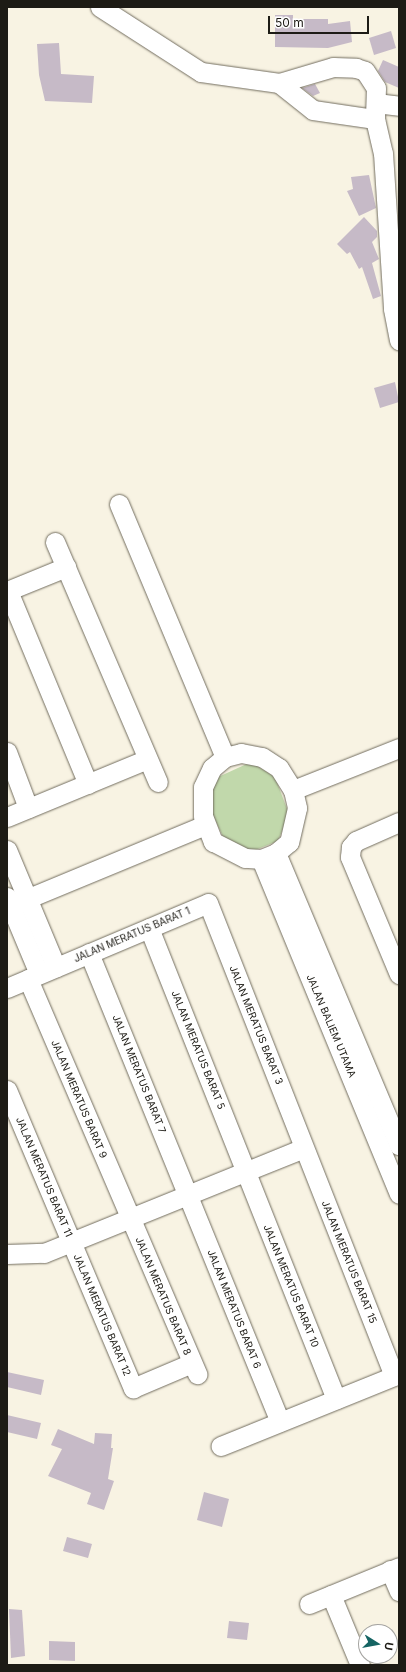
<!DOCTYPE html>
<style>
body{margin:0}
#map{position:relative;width:406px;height:1672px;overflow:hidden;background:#f8f3e3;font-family:Inter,sans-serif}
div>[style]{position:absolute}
.green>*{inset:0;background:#c1d8ab}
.building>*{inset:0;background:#c6bac7}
.roads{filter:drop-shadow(0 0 1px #726d5f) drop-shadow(0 0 1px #726d5f)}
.minor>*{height:19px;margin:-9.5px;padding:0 9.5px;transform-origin:9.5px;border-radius:9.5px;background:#fff}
span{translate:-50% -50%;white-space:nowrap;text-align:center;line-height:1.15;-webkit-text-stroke:3px #fff;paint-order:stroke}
.street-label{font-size:10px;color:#1d1b15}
.frame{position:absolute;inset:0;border:8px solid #1d1b15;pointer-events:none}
.north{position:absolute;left:358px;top:1624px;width:40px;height:40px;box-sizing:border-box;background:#fff;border:1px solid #a5a4a1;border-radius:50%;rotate:101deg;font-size:11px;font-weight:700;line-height:16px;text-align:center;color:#1d1b15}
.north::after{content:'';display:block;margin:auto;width:14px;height:18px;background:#156463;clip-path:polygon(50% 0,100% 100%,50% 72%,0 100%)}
.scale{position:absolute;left:268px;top:16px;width:101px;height:18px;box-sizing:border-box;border:2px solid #1d1b15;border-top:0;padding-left:5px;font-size:12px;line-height:14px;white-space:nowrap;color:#1d1b15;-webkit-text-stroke:3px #fff;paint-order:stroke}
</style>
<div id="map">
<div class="green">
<i style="clip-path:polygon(251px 762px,275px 777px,289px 814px,278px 841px,250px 852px,226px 843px,207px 803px,216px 778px)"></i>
</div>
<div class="building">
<i style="clip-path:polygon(275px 15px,293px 15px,293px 19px,328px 19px,328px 24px,350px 21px,352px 42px,328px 48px,275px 47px)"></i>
<i style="clip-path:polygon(391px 31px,396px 48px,374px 55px,369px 38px)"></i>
<i style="clip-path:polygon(59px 43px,61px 74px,94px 76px,92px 103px,45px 101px,39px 75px,37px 44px)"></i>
<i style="clip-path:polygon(383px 60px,399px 67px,399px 88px,385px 82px,378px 71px)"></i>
<i style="clip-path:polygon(315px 84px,320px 93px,313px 96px,302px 88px)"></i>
<i style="clip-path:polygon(369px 175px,376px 208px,359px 216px,347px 191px,353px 189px,351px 177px)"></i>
<i style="clip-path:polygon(364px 217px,377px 231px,377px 237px,372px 242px,379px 259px,372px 263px,381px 296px,373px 299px,362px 267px,359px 269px,350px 252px,347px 254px,337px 244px)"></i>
<i style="clip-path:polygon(395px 382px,399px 402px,380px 408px,374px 388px)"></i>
<i style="clip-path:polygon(7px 1372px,44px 1380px,41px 1395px,7px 1387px)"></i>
<i style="clip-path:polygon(7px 1415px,41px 1423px,37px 1439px,7px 1432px)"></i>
<i style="clip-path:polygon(58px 1429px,94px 1444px,95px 1433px,112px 1434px,111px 1448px,113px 1448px,108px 1479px,114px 1481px,104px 1510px,87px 1504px,91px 1493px,48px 1476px,62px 1449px,51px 1445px)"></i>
<i style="clip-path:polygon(204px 1492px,229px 1499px,222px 1527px,197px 1520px)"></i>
<i style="clip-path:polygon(67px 1537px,92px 1544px,88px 1558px,63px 1551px)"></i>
<i style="clip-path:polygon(9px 1609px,22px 1610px,25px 1656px,11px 1658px)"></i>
<i style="clip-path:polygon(229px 1621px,249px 1623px,247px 1640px,227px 1638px)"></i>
<i style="clip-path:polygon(49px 1641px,75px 1642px,75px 1661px,49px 1660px)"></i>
</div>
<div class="roads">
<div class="minor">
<i style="left:100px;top:7px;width:120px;rotate:32.8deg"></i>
<i style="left:201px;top:72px;width:79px;rotate:8deg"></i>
<i style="left:279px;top:83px;width:43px;rotate:38.5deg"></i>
<i style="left:313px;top:110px;width:63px;rotate:8.3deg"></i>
<i style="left:375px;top:119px;width:35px;rotate:77deg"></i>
<i style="left:383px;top:153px;width:156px;rotate:86.3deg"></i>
<i style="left:393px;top:309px;width:32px;rotate:79deg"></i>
<i style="left:279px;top:83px;width:56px;rotate:-16.5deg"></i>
<i style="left:333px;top:67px;width:23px;rotate:2deg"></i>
<i style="left:356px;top:68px;width:9px;rotate:18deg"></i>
<i style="left:365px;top:71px;width:20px;rotate:57deg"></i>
<i style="left:376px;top:88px;width:31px;rotate:92deg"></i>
<i style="left:376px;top:103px;width:23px;rotate:7deg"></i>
<i style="left:119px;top:504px;width:274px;rotate:67.3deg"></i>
<i style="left:55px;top:542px;width:261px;rotate:66.8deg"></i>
<i style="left:7px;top:591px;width:64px;rotate:-22.1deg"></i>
<i style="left:8px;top:591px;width:209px;rotate:67.5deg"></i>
<i style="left:7px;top:752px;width:60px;rotate:69.4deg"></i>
<i style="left:241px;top:753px;width:21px;rotate:11deg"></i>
<i style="left:262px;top:757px;width:20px;rotate:33deg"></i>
<i style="left:279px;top:768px;width:26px;rotate:58deg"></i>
<i style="left:293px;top:790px;width:18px;rotate:77deg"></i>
<i style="left:297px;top:808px;width:35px;rotate:103deg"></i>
<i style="left:289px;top:842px;width:17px;rotate:140deg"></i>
<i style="left:276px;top:853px;width:16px;rotate:158deg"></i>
<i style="left:261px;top:859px;width:16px;rotate:-176deg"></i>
<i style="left:245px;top:858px;width:36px;rotate:-153deg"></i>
<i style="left:213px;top:842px;width:28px;rotate:-111deg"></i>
<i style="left:203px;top:816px;width:29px;rotate:-90deg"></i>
<i style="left:203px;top:787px;width:21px;rotate:-65deg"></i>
<i style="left:212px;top:768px;width:17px;rotate:-40deg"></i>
<i style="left:225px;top:757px;width:16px;rotate:-14deg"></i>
<i style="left:293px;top:790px;width:114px;rotate:-21.6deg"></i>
<i style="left:7px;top:817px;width:152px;rotate:-22.4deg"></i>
<i style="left:399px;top:822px;width:47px;rotate:156.2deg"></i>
<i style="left:356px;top:841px;width:8px;rotate:130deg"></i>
<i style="left:351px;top:847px;width:10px;rotate:96deg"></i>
<i style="left:350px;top:857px;width:127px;rotate:67.3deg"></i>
<i style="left:7px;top:850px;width:127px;rotate:67.3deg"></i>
<i style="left:276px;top:853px;width:317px;rotate:67.2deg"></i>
<i style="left:261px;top:859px;width:362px;rotate:67.6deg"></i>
<i style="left:7px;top:897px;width:83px;rotate:67.4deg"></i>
<i style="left:7px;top:907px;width:214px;rotate:-22.5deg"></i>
<i style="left:149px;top:928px;width:507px;rotate:68.35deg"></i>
<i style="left:89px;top:953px;width:506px;rotate:67.84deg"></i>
<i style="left:28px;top:979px;width:430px;rotate:66.8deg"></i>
<i style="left:7px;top:988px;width:218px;rotate:-22.9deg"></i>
<i style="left:208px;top:903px;width:508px;rotate:68.53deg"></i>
<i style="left:394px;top:1376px;width:187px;rotate:158deg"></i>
<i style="left:7px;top:1090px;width:324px;rotate:67.1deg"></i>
<i style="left:133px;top:1388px;width:64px;rotate:-23deg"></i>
<i style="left:7px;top:1254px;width:37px;rotate:-2deg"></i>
<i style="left:44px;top:1253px;width:280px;rotate:-22deg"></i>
<i style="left:390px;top:1570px;width:23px;rotate:67deg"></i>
<i style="left:331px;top:1595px;width:76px;rotate:67.5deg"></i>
<i style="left:309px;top:1604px;width:97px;rotate:-22.3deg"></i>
</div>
</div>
<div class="street-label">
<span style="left:132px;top:935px;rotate:-23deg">JALAN MERATUS BARAT 1</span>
<span style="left:256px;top:1025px;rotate:68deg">JALAN MERATUS BARAT 3</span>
<span style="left:331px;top:1026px;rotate:67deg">JALAN BALIEM UTAMA</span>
<span style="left:198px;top:1050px;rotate:68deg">JALAN MERATUS BARAT 5</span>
<span style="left:139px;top:1074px;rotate:68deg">JALAN MERATUS BARAT 7</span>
<span style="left:79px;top:1099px;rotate:67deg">JALAN MERATUS BARAT 9</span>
<span style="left:44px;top:1177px;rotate:67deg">JALAN MERATUS BARAT 11</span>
<span style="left:349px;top:1262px;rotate:68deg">JALAN MERATUS BARAT 15</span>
<span style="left:291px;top:1286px;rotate:68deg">JALAN MERATUS BARAT 10</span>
<span style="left:163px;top:1296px;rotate:67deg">JALAN MERATUS BARAT 8</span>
<span style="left:234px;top:1309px;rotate:68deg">JALAN MERATUS BARAT 6</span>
<span style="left:102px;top:1315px;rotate:67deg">JALAN MERATUS BARAT 12</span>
</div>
<div class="frame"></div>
<div class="north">U</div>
<div class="scale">50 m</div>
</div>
